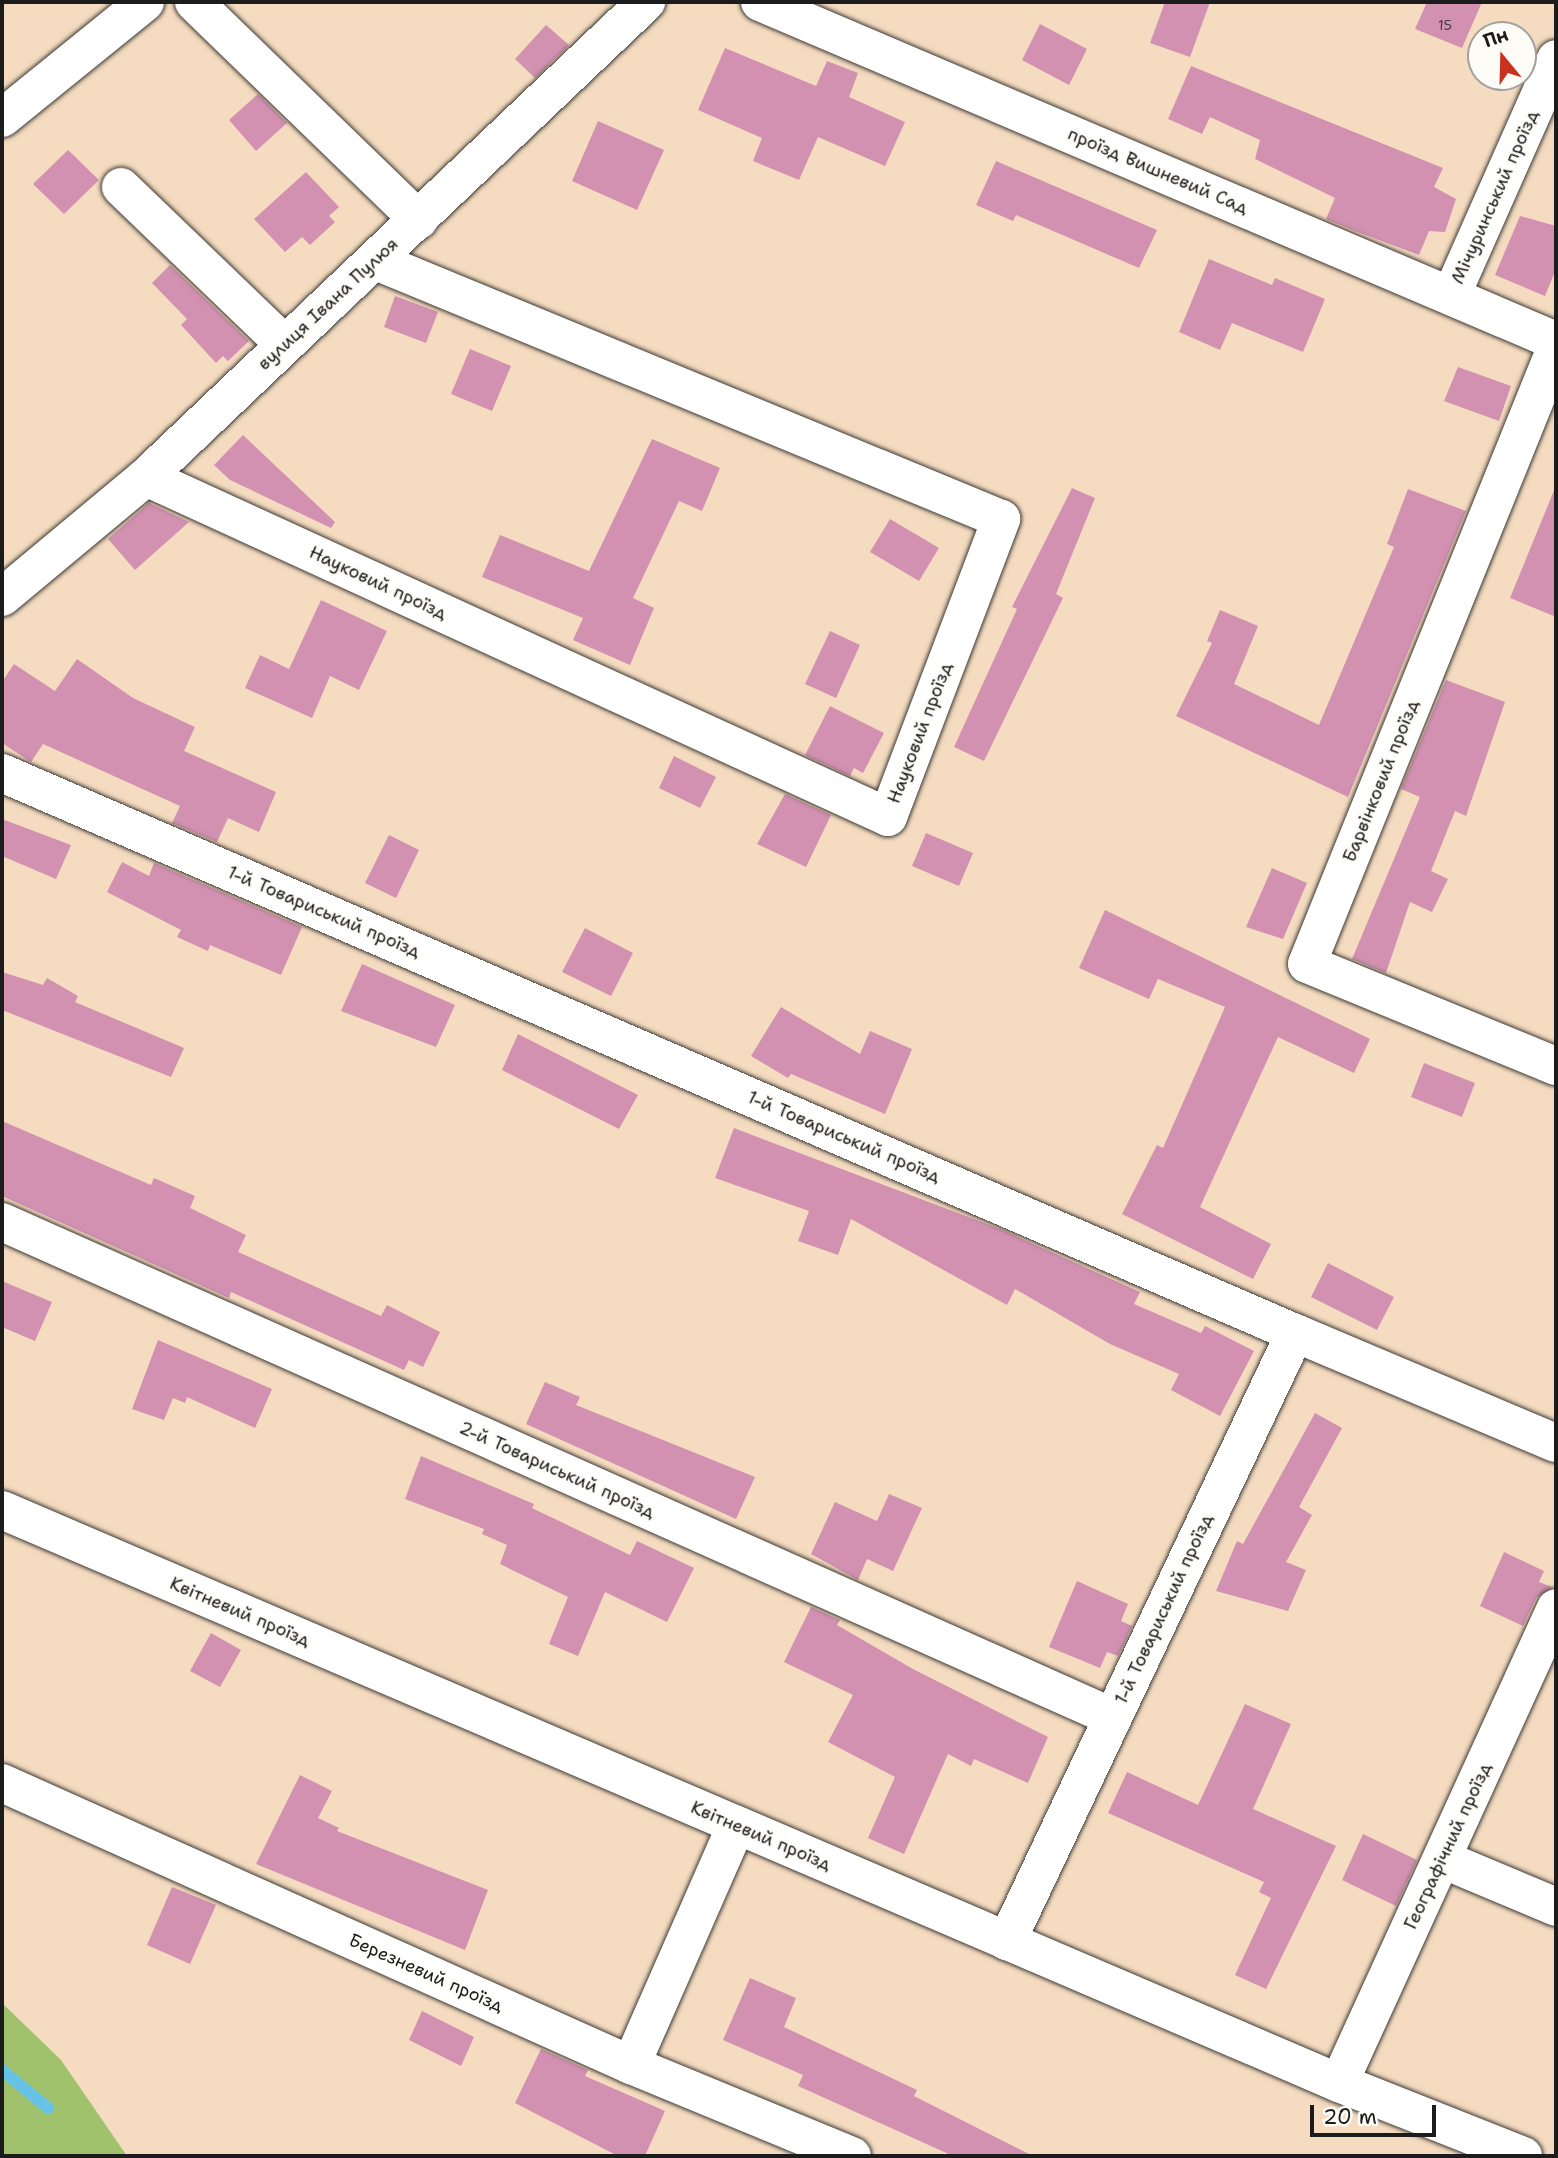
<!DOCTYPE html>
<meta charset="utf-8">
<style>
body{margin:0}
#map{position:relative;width:1558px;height:2158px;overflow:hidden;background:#f5dcc0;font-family:"Shantell Sans",sans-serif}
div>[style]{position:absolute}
.green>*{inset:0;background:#a0c26c}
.stream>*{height:12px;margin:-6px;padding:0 6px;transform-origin:6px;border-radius:6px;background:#67c3e5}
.building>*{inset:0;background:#d291b1}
.roads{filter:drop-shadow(0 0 2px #3d3935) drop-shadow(0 0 2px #3d3935)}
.minor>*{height:38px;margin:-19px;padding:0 19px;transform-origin:19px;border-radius:19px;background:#fff}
span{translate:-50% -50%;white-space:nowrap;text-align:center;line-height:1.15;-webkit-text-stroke:5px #fdfcf7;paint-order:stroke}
.number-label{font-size:14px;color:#4a3941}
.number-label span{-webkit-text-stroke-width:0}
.street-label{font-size:18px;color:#1c1c1c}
.frame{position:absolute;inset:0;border:4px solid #1c1c1c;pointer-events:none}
.north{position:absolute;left:1467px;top:21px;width:70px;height:70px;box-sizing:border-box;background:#fdfcf7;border:2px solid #a3a29f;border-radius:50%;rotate:341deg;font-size:19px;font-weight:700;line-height:28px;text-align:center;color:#1c1c1c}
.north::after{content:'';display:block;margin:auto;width:24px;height:32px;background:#c8321e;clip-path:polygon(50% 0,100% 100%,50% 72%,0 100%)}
.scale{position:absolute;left:1310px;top:2105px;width:126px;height:32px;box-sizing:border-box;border:4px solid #1c1c1c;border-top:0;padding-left:9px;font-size:21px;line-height:24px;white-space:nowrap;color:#1c1c1c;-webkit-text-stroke:5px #fdfcf7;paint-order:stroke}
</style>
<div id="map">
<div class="green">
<i style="clip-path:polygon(2px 2003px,61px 2060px,127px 2156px,2px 2156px)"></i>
</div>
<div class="stream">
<i style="left:2px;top:2070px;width:60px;rotate:39.6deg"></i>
</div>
<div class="building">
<i style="clip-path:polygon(1165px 2px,1210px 2px,1190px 57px,1150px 43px)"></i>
<i style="clip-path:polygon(1427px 2px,1482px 2px,1462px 48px,1415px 29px)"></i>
<i style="clip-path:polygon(1040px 24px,1087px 49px,1069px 85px,1022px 60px)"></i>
<i style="clip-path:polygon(546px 25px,569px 45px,535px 78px,515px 59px)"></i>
<i style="clip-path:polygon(725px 48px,816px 86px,827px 61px,858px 73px,849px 97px,905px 122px,885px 166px,818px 137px,799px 180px,753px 161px,762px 138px,698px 110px)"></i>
<i style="clip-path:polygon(1191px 66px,1443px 168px,1434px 187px,1456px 199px,1445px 232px,1429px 231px,1419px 255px,1355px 231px,1326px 219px,1335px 198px,1255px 159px,1260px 140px,1210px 117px,1202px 134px,1168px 119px)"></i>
<i style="clip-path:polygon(258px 94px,287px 123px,256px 151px,229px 120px)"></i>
<i style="clip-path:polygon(598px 121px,664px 150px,637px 210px,572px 181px)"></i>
<i style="clip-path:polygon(68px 150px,99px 180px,64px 214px,33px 184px)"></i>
<i style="clip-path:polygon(996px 161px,1157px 230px,1139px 268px,1016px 215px,1013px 221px,976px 205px)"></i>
<i style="clip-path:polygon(306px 172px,339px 207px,329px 216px,335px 222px,310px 245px,302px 237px,285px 252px,254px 219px)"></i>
<i style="clip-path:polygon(1520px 216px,1556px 226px,1556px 269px,1545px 296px,1495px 275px)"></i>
<i style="clip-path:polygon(1209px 259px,1272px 285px,1275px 278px,1325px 299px,1303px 352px,1232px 323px,1220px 350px,1179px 332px)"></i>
<i style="clip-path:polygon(170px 265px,249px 341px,228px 361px,223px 356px,216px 363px,181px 325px,187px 319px,152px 283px)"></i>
<i style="clip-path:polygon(395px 296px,438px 312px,426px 343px,384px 327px)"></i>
<i style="clip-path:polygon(470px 349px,511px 366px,492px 411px,451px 394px)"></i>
<i style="clip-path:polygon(1458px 367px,1511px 386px,1499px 421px,1444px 401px)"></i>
<i style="clip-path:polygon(243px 435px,335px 522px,331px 528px,230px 480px,214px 465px)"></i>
<i style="clip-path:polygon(652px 439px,720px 468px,702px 511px,679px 501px,633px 598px,654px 608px,630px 665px,573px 640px,583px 618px,482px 577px,500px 535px,589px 571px)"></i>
<i style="clip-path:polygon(1072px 488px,1095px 498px,1056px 594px,1063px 598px,984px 761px,954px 747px,1017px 609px,1012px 607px)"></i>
<i style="clip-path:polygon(1555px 488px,1556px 488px,1556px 617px,1510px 598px)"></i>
<i style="clip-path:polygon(1408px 489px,1466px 511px,1348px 797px,1176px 716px,1212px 643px,1207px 641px,1220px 610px,1258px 626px,1234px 684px,1319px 725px,1394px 547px,1387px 544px)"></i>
<i style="clip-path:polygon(149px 503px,189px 522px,135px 570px,108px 539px)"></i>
<i style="clip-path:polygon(890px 519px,939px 548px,919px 581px,870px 552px)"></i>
<i style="clip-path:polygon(321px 600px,387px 631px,359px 690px,330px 676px,312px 718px,245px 688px,260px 655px,289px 669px)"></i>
<i style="clip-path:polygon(830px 631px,860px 645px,836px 698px,805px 684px)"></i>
<i style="clip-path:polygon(77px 659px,133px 698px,195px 727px,184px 751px,276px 792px,259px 832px,228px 818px,217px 842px,172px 823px,180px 806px,43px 744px,31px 762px,2px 743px,2px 682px,14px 664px,55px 691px)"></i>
<i style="clip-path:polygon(1446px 680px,1505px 702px,1466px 816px,1455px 811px,1431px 871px,1448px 879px,1432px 912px,1410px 902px,1386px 973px,1352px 959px,1420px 797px,1401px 789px)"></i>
<i style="clip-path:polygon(830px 706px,884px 733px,863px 773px,854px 768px,850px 776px,805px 755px)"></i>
<i style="clip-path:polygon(674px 756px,716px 777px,700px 808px,659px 788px)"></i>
<i style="clip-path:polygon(785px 794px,831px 815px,806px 867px,757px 844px)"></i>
<i style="clip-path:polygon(2px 819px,71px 845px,56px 879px,2px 856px)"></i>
<i style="clip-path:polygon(926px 833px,973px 853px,959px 886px,912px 866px)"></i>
<i style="clip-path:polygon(389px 835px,419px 850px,396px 898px,365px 883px)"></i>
<i style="clip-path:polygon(122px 862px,149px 876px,154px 863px,302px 927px,281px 975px,210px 945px,208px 951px,177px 937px,181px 930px,107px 892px)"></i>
<i style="clip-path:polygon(1272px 868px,1307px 883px,1283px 939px,1246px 927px)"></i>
<i style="clip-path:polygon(1105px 910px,1370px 1039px,1354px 1073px,1278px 1037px,1200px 1207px,1271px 1244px,1253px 1279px,1122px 1214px,1157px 1145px,1163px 1148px,1225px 1007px,1158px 979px,1149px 999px,1079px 968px)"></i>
<i style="clip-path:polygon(585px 928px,633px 953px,611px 996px,562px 972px)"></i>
<i style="clip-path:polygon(362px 964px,455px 1005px,436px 1047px,341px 1011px)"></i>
<i style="clip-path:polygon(2px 972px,43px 985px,47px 978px,78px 996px,75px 1002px,184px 1048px,171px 1077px,2px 1010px)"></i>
<i style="clip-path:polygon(781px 1007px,860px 1054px,870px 1031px,912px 1049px,885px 1114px,791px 1074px,788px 1078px,751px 1056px)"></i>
<i style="clip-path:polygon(518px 1034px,638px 1095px,619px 1129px,502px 1070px)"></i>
<i style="clip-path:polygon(1424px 1063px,1475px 1083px,1462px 1117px,1411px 1097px)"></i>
<i style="clip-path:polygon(2px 1121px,151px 1185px,154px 1178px,195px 1196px,190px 1208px,246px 1235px,238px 1252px,381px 1316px,387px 1305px,440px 1332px,423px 1367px,409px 1360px,404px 1370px,231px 1292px,229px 1298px,2px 1196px)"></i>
<i style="clip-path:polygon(734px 1128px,1000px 1229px,1140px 1292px,1134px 1304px,1201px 1333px,1205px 1326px,1254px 1351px,1220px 1416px,1171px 1390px,1179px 1374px,1110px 1344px,1015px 1289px,1007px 1305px,851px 1219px,838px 1255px,798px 1241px,809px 1211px,715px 1178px)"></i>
<i style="clip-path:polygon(1328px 1263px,1394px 1297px,1377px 1330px,1311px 1297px)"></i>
<i style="clip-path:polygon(2px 1281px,52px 1302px,35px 1341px,2px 1327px)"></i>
<i style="clip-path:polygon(158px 1340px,272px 1389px,255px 1428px,187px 1397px,185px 1403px,173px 1398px,164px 1420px,132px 1409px)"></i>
<i style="clip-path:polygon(545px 1382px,580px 1397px,576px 1405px,755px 1477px,736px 1519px,526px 1424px)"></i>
<i style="clip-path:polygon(1315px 1413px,1342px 1428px,1299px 1507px,1312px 1515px,1286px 1562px,1306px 1570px,1288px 1611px,1216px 1591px,1237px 1541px,1243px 1544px)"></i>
<i style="clip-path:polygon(421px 1456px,534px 1504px,532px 1508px,630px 1555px,637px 1541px,694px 1568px,667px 1622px,605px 1592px,578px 1656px,549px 1644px,568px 1597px,500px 1564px,507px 1545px,482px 1534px,484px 1529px,405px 1499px)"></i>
<i style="clip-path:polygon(889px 1494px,922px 1508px,893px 1571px,867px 1559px,858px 1580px,811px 1554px,835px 1502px,877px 1521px)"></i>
<i style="clip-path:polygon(1504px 1552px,1544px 1571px,1539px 1582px,1552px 1587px,1536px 1598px,1523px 1626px,1480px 1606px)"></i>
<i style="clip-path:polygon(1077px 1581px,1128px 1604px,1121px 1621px,1132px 1626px,1118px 1656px,1107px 1652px,1100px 1668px,1049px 1647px)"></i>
<i style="clip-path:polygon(811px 1607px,840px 1620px,837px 1625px,913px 1669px,1048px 1737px,1028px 1783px,974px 1759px,971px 1766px,948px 1754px,904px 1854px,868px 1838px,895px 1777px,828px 1742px,853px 1695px,784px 1662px)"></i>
<i style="clip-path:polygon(211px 1633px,241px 1650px,220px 1687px,190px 1671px)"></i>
<i style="clip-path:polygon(1245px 1704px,1291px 1724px,1253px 1809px,1336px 1846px,1266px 1989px,1235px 1975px,1271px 1898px,1259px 1892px,1264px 1882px,1108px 1813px,1127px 1772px,1198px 1805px)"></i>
<i style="clip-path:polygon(300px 1775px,332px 1791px,318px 1818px,339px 1828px,337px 1831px,488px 1890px,465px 1950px,256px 1864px)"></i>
<i style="clip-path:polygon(1363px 1834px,1417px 1860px,1396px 1906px,1342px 1880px)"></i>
<i style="clip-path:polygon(172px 1887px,216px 1905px,190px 1964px,147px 1945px)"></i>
<i style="clip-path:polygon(750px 1978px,796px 1998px,784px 2027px,917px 2090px,914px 2096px,1033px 2156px,953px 2156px,798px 2086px,803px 2075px,723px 2040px)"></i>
<i style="clip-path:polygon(422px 2011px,474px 2037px,461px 2066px,409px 2040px)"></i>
<i style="clip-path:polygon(541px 2049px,588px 2070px,585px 2076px,665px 2111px,645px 2156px,618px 2156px,515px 2103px)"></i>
</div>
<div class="roads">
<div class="minor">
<i style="left:194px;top:2px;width:313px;rotate:44.1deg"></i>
<i style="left:760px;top:2px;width:865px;rotate:23.07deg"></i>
<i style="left:2px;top:118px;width:184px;rotate:-39deg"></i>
<i style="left:121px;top:187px;width:226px;rotate:43.9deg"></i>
<i style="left:1451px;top:296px;width:259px;rotate:-66.1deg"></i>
<i style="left:1556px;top:348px;width:664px;rotate:112.01deg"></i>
<i style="left:1307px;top:964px;width:269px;rotate:22.3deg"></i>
<i style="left:146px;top:477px;width:816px;rotate:24.62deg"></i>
<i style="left:888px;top:817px;width:319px;rotate:-69.2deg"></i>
<i style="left:1001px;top:519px;width:676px;rotate:-157.57deg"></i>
<i style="left:2px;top:597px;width:187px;rotate:-39.8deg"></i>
<i style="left:146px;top:477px;width:690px;rotate:-43.53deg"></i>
<i style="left:2px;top:773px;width:1409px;rotate:23.42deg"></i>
<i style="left:1295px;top:1333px;width:673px;rotate:115.35deg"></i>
<i style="left:2px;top:1222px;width:1215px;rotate:24.03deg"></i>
<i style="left:1295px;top:1333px;width:283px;rotate:22.9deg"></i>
<i style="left:2px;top:1510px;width:1455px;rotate:23.2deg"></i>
<i style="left:1339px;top:2083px;width:198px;rotate:21.6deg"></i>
<i style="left:2px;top:1783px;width:689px;rotate:24.15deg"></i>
<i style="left:631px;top:2065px;width:239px;rotate:22.4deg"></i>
<i style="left:1442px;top:1859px;width:124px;rotate:22.8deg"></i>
<i style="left:631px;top:2065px;width:261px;rotate:-66.3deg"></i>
<i style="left:1339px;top:2083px;width:522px;rotate:-65.45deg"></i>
</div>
</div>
<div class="number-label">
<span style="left:1445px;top:25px">15</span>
</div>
<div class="street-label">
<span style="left:1158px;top:171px;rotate:23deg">проїзд Вишневий Сад</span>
<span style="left:1495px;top:197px;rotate:-66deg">Мічуринський проїзд</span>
<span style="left:328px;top:304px;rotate:-43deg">вулиця Івана Пулюя</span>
<span style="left:378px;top:583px;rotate:25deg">Науковий проїзд</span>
<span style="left:920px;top:733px;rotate:-69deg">Науковий проїзд</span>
<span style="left:1381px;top:781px;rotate:-68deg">Барвінковий проїзд</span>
<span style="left:324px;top:912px;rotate:23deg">1-й Товариський проїзд</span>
<span style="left:844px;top:1137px;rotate:23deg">1-й Товариський проїзд</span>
<span style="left:557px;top:1470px;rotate:24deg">2-й Товариський проїзд</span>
<span style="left:1164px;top:1609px;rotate:-65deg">1-й Товариський проїзд</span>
<span style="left:240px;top:1612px;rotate:23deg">Квітневий проїзд</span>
<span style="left:761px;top:1836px;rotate:23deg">Квітневий проїзд</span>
<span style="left:1448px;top:1846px;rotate:-65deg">Географічний проїзд</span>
<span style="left:426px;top:1973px;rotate:24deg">Березневий проїзд</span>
</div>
<div class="frame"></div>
<div class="north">Пн</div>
<div class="scale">20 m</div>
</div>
